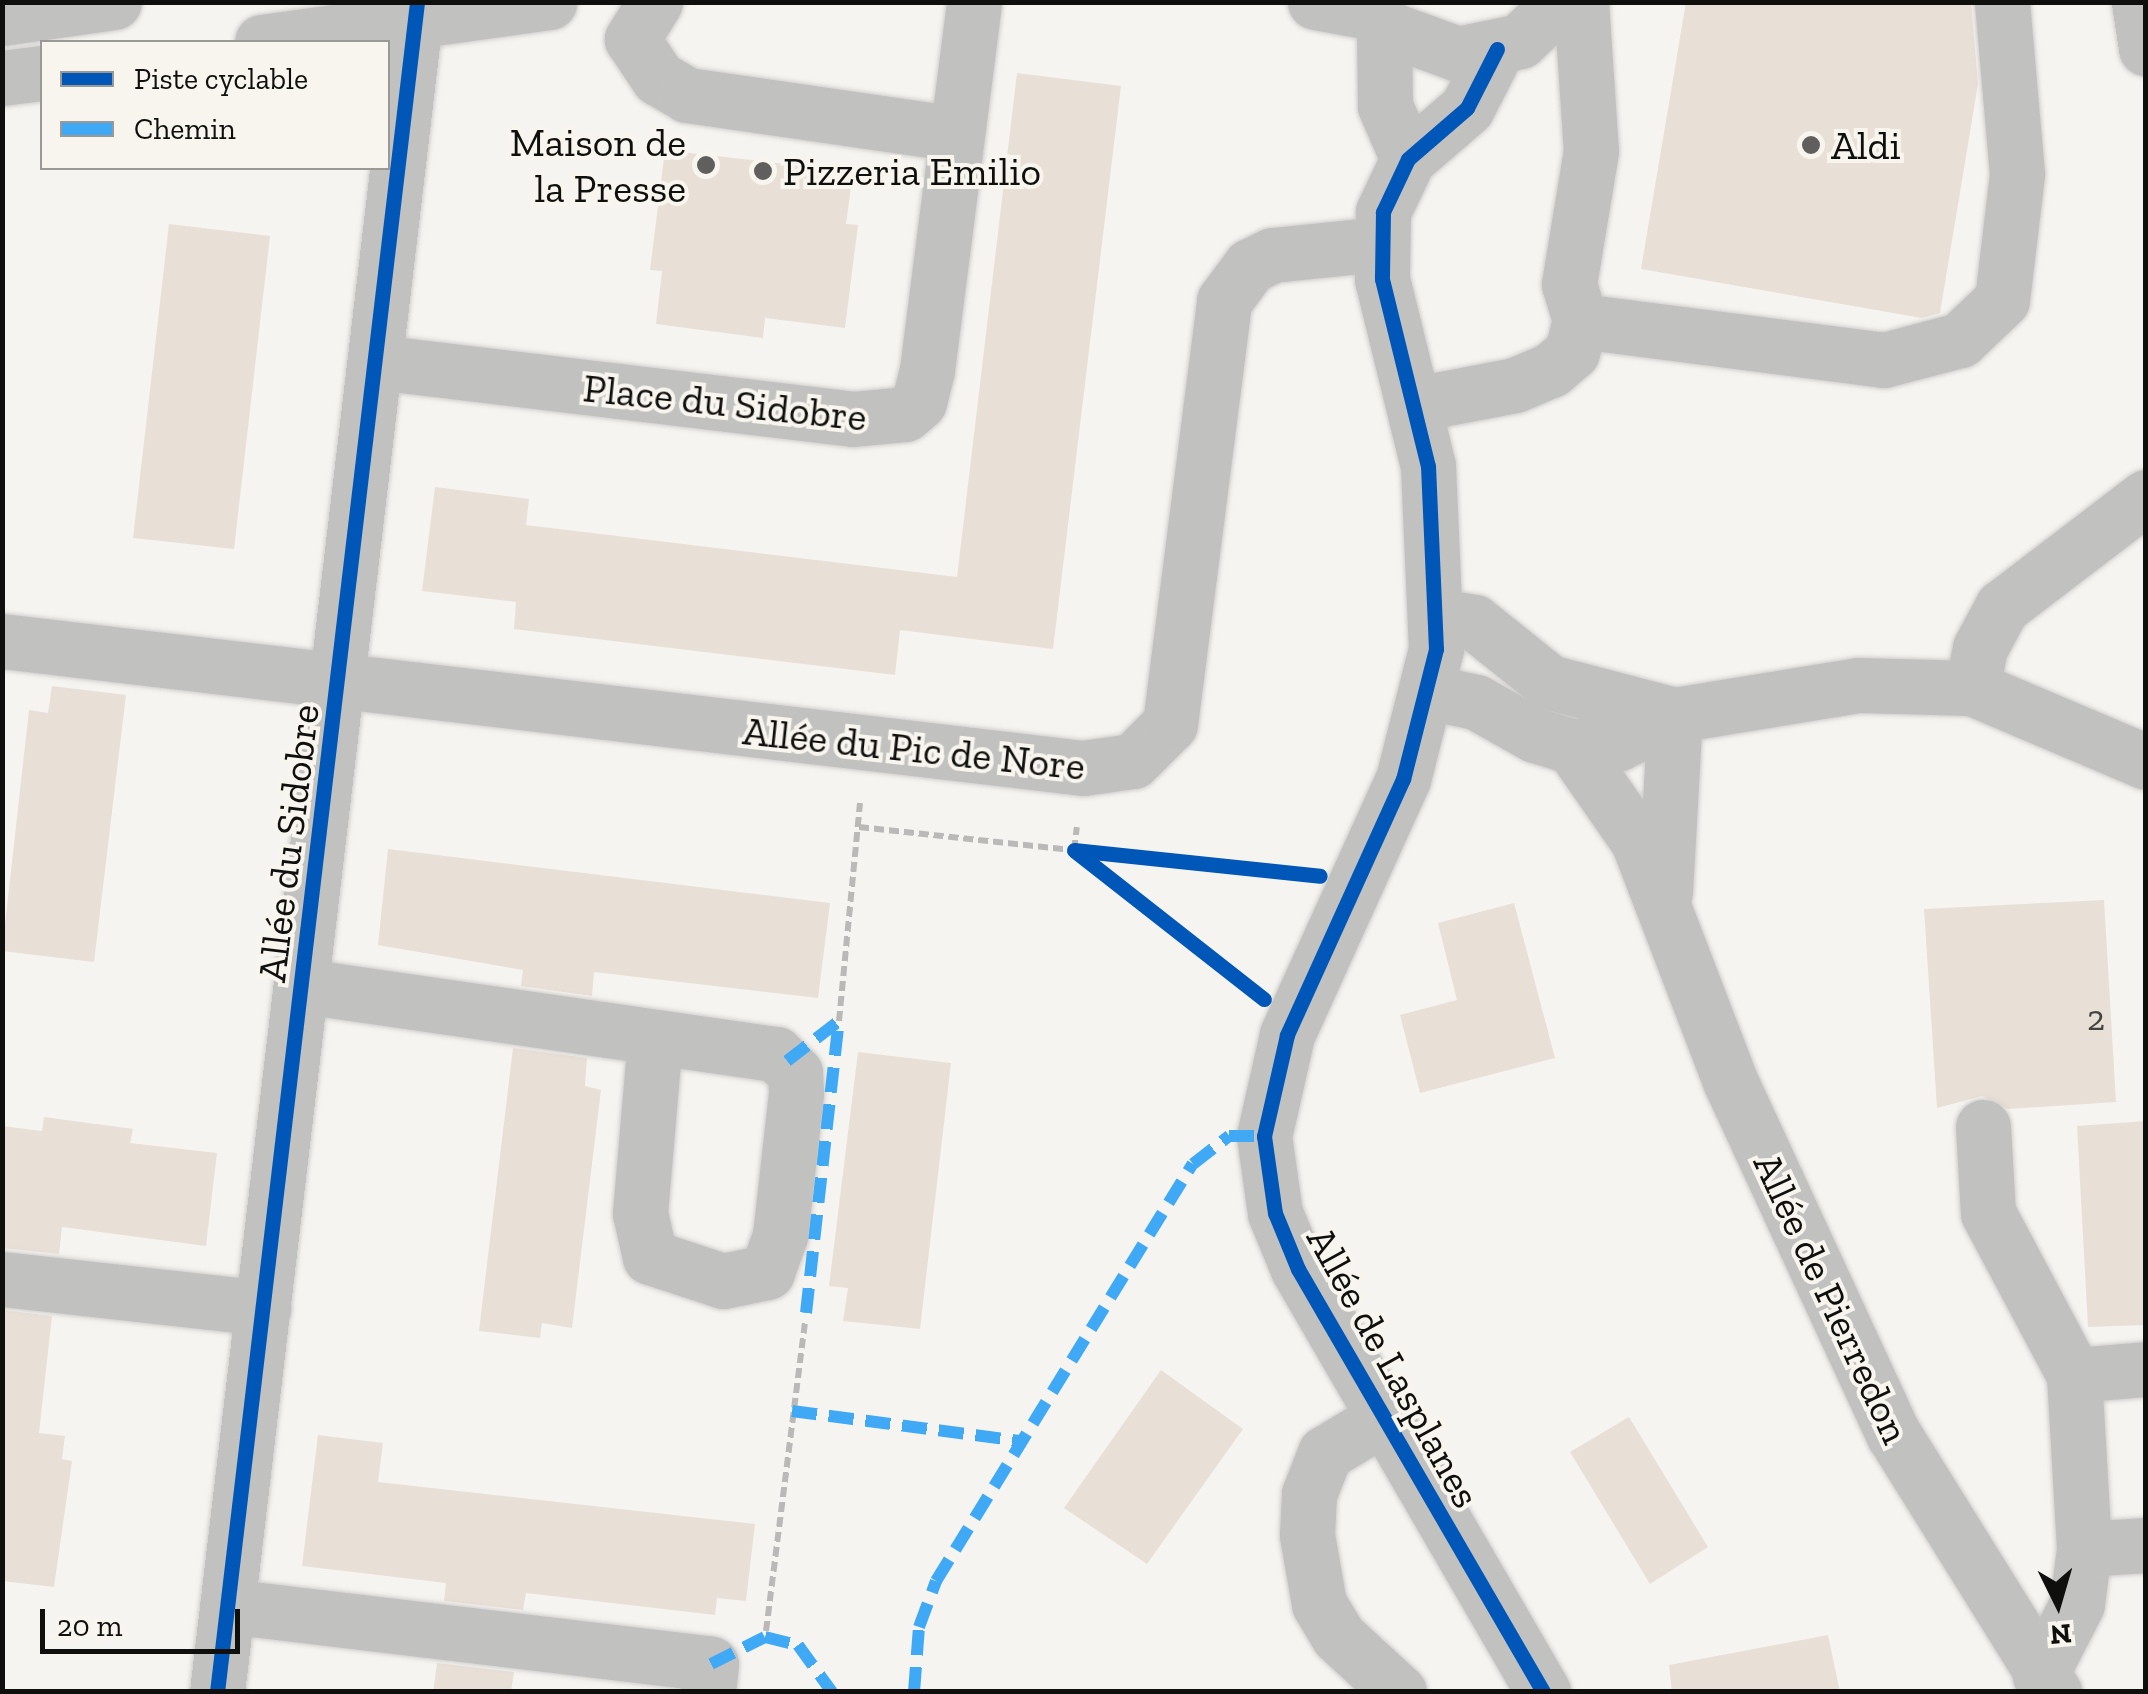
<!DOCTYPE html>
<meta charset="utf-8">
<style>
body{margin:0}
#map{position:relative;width:2148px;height:1694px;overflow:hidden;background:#f6f4f1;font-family:"Zilla Slab",serif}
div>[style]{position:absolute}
.building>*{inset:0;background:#e8dfd6}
.path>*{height:6px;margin-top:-3px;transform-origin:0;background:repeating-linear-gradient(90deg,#bab9b7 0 10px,transparent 0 15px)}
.roads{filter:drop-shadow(0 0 2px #d0cfcd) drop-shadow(0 0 2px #d0cfcd)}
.minor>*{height:55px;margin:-27.5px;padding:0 27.5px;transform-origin:27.5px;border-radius:27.5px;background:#c1c1c0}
.quiet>*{height:12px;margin-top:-6px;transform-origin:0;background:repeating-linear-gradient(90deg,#3fa9f5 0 25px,transparent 0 37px)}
.cycleway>*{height:15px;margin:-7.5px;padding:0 7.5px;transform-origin:7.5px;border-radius:7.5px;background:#0057b8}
.dots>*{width:28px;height:28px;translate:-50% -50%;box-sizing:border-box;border:5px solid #f8f5ef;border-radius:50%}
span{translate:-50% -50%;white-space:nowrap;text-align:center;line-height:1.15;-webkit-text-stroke:8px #f8f5ef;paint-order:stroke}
.number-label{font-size:35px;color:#45433f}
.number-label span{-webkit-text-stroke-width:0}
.poi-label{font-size:40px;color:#0f0f0d}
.right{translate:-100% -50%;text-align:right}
.left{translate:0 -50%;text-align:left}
.street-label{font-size:40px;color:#0f0f0d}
.frame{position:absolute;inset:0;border:5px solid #0f0f0d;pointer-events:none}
.legend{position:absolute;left:40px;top:40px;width:350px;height:130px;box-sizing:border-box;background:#f8f5ef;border:2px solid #9b9995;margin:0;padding:12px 18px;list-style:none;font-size:30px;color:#0f0f0d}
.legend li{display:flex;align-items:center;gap:20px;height:50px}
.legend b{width:50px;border:2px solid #9b9995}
.north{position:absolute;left:2008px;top:1554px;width:100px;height:100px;-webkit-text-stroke:8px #f8f5ef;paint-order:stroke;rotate:175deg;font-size:28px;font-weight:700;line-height:40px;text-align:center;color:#0f0f0d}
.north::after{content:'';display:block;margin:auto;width:35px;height:45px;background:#0f0f0d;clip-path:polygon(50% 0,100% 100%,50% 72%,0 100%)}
.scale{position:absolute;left:40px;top:1609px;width:200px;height:45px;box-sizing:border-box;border:5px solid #0f0f0d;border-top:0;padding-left:12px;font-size:30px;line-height:35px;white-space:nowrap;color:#0f0f0d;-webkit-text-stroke:8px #f8f5ef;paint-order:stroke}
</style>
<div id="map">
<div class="building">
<i style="clip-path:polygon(1686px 2px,1971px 2px,1978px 84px,1940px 313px,1922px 318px,1641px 269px)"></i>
<i style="clip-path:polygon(1017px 73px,1121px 86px,1053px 649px,900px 630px,895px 675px,514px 629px,516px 602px,422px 591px,435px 487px,529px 499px,526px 525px,957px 577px)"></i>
<i style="clip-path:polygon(665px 150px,853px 172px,846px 224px,858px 225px,845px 328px,765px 318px,763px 338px,656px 324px,662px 271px,650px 270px)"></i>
<i style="clip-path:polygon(169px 224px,270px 236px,234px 549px,133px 538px)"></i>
<i style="clip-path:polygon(52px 686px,126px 695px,94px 962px,2px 951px,29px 710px,48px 713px)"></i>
<i style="clip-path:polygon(388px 849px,830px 903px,818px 998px,594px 972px,592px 996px,521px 986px,523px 970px,378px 945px)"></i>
<i style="clip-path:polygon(2104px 900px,2116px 1102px,2008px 1109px,1982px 1096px,1937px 1108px,1924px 909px)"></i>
<i style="clip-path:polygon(1514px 903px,1555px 1058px,1420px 1093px,1400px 1015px,1457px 1000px,1438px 923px)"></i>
<i style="clip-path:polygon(513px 1048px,587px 1058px,585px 1086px,601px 1090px,572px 1328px,542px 1323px,540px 1338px,479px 1331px)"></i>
<i style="clip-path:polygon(858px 1052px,951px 1063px,920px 1329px,843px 1321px,848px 1288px,829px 1286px)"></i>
<i style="clip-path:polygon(44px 1117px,133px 1129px,130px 1143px,217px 1153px,206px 1246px,62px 1227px,59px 1254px,2px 1248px,2px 1126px,42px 1131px)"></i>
<i style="clip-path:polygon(2146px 1121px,2146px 1325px,2088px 1327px,2077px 1126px)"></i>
<i style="clip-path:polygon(2px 1310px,52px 1316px,39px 1433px,65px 1436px,62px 1459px,72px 1461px,54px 1587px,2px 1581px)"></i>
<i style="clip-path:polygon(1161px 1370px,1243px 1429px,1147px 1564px,1064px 1508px)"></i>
<i style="clip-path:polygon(1629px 1417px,1708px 1547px,1650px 1584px,1570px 1452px)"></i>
<i style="clip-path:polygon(318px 1435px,383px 1443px,378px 1482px,755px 1524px,746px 1601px,717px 1598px,715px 1615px,526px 1593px,523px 1610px,444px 1601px,446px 1583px,302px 1566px)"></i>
<i style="clip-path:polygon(1828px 1635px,1840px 1692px,1672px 1692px,1669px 1665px)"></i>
<i style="clip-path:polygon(437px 1663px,514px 1672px,511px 1692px,433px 1692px)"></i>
</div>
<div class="path">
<i style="left:859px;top:827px;width:438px;rotate:6.2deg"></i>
<i style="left:1074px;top:850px;width:23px;rotate:-83deg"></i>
<i style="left:1076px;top:852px;width:213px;rotate:37.9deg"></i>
<i style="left:839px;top:1021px;width:219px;rotate:-84.5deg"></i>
<i style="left:766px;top:1631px;width:312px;rotate:-82.8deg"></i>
</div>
<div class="roads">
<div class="minor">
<i style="left:655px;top:2px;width:44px;rotate:121.9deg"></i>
<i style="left:632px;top:39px;width:47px;rotate:56.3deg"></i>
<i style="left:658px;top:78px;width:34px;rotate:30deg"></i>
<i style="left:687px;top:95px;width:272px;rotate:8.2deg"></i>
<i style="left:1315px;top:2px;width:61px;rotate:10.4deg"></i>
<i style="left:1372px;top:2px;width:28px;rotate:64deg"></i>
<i style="left:1384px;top:27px;width:79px;rotate:20deg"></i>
<i style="left:1458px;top:54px;width:63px;rotate:-11.8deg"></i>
<i style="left:1520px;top:41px;width:57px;rotate:-43.6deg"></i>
<i style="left:1581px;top:2px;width:149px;rotate:86.2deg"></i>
<i style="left:1591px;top:151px;width:135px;rotate:99.4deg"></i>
<i style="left:1569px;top:284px;width:39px;rotate:73deg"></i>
<i style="left:1580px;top:321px;width:306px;rotate:7.3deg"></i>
<i style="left:1884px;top:360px;width:79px;rotate:-14.7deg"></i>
<i style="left:1960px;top:340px;width:58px;rotate:-43.6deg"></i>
<i style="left:2002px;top:300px;width:127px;rotate:-83.2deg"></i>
<i style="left:2017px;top:174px;width:173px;rotate:-95deg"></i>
<i style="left:2139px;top:2px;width:47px;rotate:81.3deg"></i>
<i style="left:2px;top:18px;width:113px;rotate:-8.1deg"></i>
<i style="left:1384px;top:27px;width:79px;rotate:89.3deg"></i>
<i style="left:1385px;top:106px;width:58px;rotate:66.5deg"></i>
<i style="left:262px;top:42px;width:290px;rotate:-7.9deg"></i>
<i style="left:1497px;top:49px;width:66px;rotate:117deg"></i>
<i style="left:1467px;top:108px;width:78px;rotate:139.2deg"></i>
<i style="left:1408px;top:159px;width:59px;rotate:115.3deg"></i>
<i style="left:1383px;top:212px;width:67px;rotate:90.9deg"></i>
<i style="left:1382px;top:279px;width:193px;rotate:76.2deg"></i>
<i style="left:1428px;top:466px;width:183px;rotate:87.5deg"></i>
<i style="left:1436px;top:649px;width:134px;rotate:104.2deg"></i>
<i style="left:1403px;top:779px;width:281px;rotate:114.4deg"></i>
<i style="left:1287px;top:1035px;width:104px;rotate:102.8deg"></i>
<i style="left:1264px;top:1136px;width:78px;rotate:81.9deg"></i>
<i style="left:1275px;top:1213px;width:61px;rotate:67.7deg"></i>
<i style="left:1298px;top:1269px;width:489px;rotate:59.9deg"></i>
<i style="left:2px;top:78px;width:40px;rotate:-7.1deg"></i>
<i style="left:376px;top:362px;width:480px;rotate:6.8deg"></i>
<i style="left:853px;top:419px;width:52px;rotate:-5.5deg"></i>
<i style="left:905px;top:414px;width:18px;rotate:-41deg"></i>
<i style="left:919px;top:402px;width:33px;rotate:-76deg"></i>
<i style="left:927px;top:370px;width:371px;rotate:-82.7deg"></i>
<i style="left:1416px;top:404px;width:101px;rotate:-10.9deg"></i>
<i style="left:1515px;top:385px;width:39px;rotate:-23deg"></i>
<i style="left:1551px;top:370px;width:28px;rotate:-41deg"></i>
<i style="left:1572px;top:352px;width:32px;rotate:-76deg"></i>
<i style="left:2px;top:641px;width:1088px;rotate:6.7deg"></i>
<i style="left:1083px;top:768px;width:50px;rotate:-8deg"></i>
<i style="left:1133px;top:761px;width:52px;rotate:-45deg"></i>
<i style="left:1170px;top:724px;width:426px;rotate:-82.7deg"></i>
<i style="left:1224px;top:301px;width:44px;rotate:-53.4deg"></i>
<i style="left:1250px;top:266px;width:25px;rotate:-26deg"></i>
<i style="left:1273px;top:255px;width:107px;rotate:-5.9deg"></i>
<i style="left:1972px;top:688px;width:41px;rotate:-78.7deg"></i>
<i style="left:1980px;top:648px;width:47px;rotate:-61.8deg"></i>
<i style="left:2002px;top:607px;width:181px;rotate:-37.4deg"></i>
<i style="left:1428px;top:692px;width:49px;rotate:11.8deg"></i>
<i style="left:1476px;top:702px;width:68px;rotate:29.2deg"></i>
<i style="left:1535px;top:735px;width:39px;rotate:17deg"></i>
<i style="left:1572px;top:746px;width:47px;rotate:-3.7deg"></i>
<i style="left:1619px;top:743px;width:63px;rotate:-26.6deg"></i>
<i style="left:1675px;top:715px;width:130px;rotate:-165.3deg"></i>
<i style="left:1549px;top:682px;width:96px;rotate:-141.3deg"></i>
<i style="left:1474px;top:622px;width:37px;rotate:-171deg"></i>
<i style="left:1572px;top:746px;width:116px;rotate:55.2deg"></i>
<i style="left:1638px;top:841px;width:259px;rotate:69deg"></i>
<i style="left:1731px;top:1083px;width:388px;rotate:65.2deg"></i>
<i style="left:1894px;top:1435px;width:303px;rotate:58.1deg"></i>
<i style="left:1665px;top:892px;width:177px;rotate:-86.8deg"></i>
<i style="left:1675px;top:715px;width:185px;rotate:-9.3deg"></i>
<i style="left:1858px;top:685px;width:114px;rotate:1.5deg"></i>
<i style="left:1972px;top:688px;width:189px;rotate:23deg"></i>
<i style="left:303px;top:986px;width:478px;rotate:8.2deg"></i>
<i style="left:776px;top:1054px;width:27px;rotate:45deg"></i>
<i style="left:795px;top:1073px;width:20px;rotate:87deg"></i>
<i style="left:796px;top:1093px;width:144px;rotate:96.4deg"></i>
<i style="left:780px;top:1236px;width:38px;rotate:110deg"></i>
<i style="left:767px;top:1272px;width:45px;rotate:168.4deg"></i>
<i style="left:723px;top:1281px;width:77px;rotate:-161.8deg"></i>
<i style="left:650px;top:1257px;width:45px;rotate:-102.8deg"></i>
<i style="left:640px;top:1213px;width:175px;rotate:-85.1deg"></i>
<i style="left:1983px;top:1127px;width:86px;rotate:86.7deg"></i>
<i style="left:1988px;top:1213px;width:183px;rotate:62deg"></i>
<i style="left:2074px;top:1375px;width:174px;rotate:86.7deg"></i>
<i style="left:2084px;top:1549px;width:55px;rotate:97.3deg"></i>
<i style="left:2077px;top:1604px;width:81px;rotate:117.2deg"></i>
<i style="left:2px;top:1279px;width:263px;rotate:6.3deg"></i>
<i style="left:2074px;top:1375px;width:72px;rotate:-4.8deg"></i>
<i style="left:1380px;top:1420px;width:64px;rotate:149deg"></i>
<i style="left:1325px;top:1453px;width:44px;rotate:111.3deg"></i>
<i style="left:1309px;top:1494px;width:41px;rotate:92.8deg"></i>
<i style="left:1307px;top:1535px;width:70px;rotate:80.1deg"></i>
<i style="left:1319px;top:1604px;width:37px;rotate:59deg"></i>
<i style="left:1338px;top:1636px;width:83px;rotate:42.6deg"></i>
<i style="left:2084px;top:1549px;width:62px;rotate:-3.7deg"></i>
<i style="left:227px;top:1606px;width:487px;rotate:6.8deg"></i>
<i style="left:711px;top:1664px;width:28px;rotate:96deg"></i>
<i style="left:217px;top:1692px;width:1702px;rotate:-83.25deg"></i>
</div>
</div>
<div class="quiet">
<i style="left:787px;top:1061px;width:66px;rotate:-37.6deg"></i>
<i style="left:806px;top:1313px;width:294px;rotate:-83.6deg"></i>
<i style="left:792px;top:1411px;width:236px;rotate:7.5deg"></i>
<i style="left:711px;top:1664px;width:60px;rotate:-26.6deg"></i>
<i style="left:765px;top:1637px;width:34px;rotate:14deg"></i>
<i style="left:798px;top:1645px;width:58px;rotate:54.1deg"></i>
<i style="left:914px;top:1692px;width:65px;rotate:-85.6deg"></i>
<i style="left:919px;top:1627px;width:49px;rotate:-69.7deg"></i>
<i style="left:936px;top:1581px;width:490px;rotate:-58.4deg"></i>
<i style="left:1193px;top:1164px;width:46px;rotate:-37.9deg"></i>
<i style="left:1229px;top:1136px;width:35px"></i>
</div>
<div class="cycleway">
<i style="left:1497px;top:49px;width:66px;rotate:117deg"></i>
<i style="left:1467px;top:108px;width:78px;rotate:139.2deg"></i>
<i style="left:1408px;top:159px;width:59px;rotate:115.3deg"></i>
<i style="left:1383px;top:212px;width:67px;rotate:90.9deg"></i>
<i style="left:1382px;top:279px;width:193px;rotate:76.2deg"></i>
<i style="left:1428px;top:466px;width:183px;rotate:87.5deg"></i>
<i style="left:1436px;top:649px;width:134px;rotate:104.2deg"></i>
<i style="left:1403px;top:779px;width:281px;rotate:114.4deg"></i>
<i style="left:1287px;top:1035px;width:104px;rotate:102.8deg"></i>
<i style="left:1264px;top:1136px;width:78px;rotate:81.9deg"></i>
<i style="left:1275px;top:1213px;width:61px;rotate:67.7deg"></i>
<i style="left:1298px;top:1269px;width:489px;rotate:59.9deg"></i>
<i style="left:1074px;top:850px;width:247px;rotate:6deg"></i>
<i style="left:1075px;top:851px;width:240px;rotate:38.1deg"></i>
<i style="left:217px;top:1692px;width:1702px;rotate:-83.25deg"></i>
</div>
<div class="dots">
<i style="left:1811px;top:145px;background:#605f5d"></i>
<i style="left:706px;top:165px;background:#605f5d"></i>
<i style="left:763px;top:171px;background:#605f5d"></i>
</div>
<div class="number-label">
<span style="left:2096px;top:1018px">2</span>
</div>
<div class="poi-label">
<span class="right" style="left:686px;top:165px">Maison de<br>la Presse</span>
<span class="left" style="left:1831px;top:145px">Aldi</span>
<span class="left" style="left:783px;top:171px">Pizzeria Emilio</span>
</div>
<div class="street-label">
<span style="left:725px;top:402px;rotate:6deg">Place du Sidobre</span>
<span style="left:914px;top:748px;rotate:6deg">Allée du Pic de Nore</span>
<span style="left:288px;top:843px;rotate:-83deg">Allée du Sidobre</span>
<span style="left:1832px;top:1298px;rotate:65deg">Allée de Pierredon</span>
<span style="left:1394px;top:1367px;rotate:61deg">Allée de Lasplanes</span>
</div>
<div class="frame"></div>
<ul class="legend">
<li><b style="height:12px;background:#0057b8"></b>Piste cyclable</li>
<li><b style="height:12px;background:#3fa9f5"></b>Chemin</li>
</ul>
<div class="north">N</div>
<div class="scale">20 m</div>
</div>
